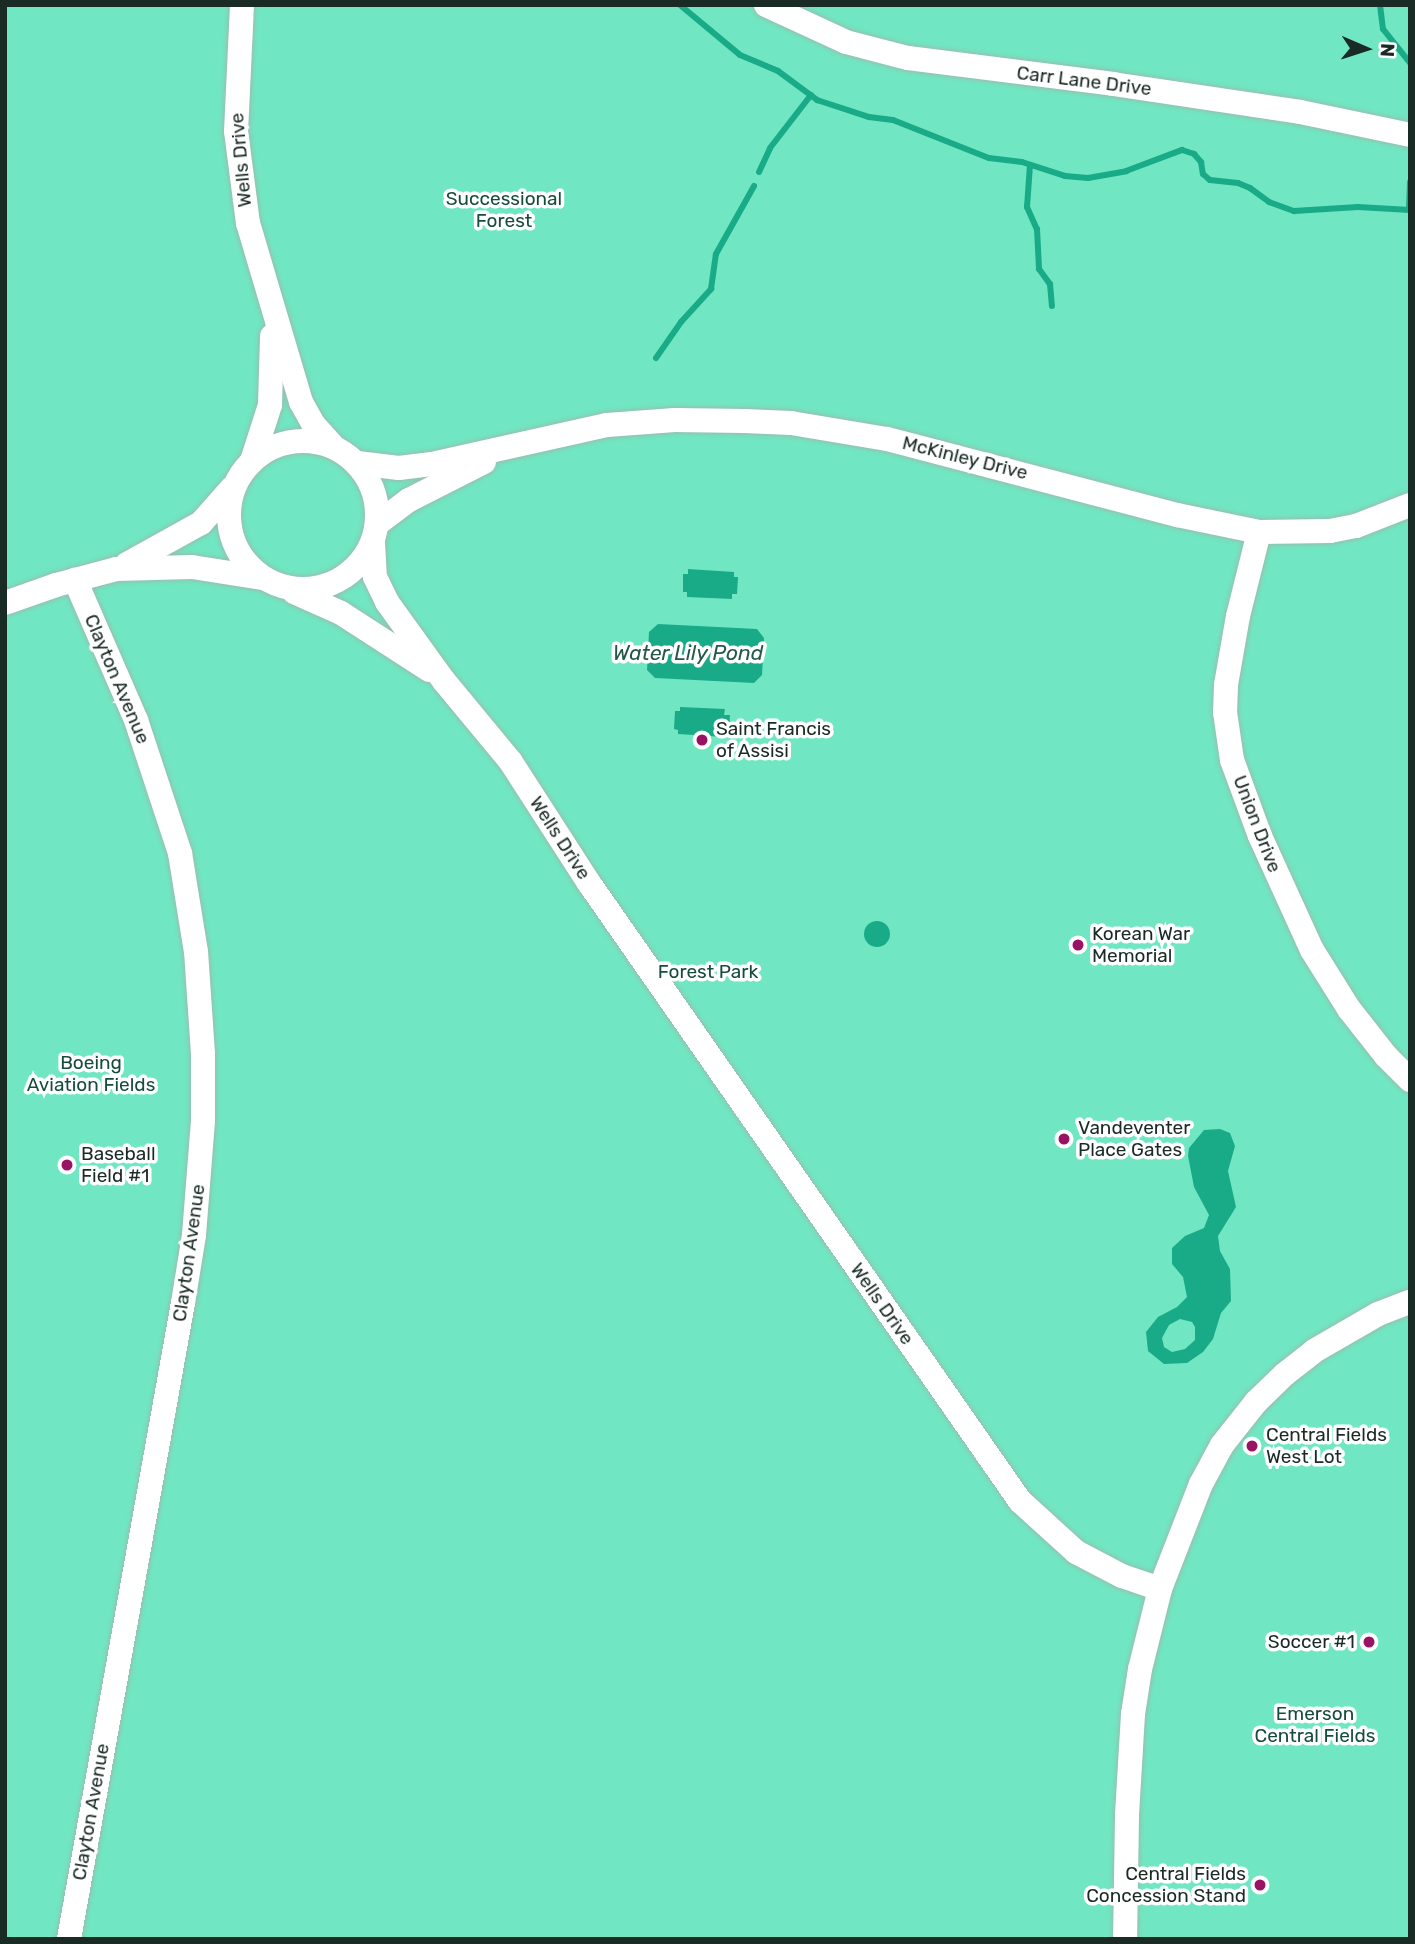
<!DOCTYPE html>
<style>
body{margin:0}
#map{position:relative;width:1415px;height:1944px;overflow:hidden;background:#cff7e8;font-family:Rubik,sans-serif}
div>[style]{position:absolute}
.green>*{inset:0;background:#70e7c2}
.water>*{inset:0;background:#19ab88}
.round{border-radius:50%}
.stream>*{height:6px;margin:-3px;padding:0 3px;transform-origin:3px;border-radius:3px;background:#19ab88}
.roads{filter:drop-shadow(0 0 2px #98beb0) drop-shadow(0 0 2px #98beb0)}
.minor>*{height:24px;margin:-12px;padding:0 12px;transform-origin:12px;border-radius:12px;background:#fff}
.minor>.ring{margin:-12px;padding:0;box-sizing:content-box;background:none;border:24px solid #fff;border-radius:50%}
.dots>*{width:19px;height:19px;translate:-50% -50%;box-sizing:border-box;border:4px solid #fff;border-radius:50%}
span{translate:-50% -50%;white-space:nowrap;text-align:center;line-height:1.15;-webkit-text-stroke:7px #fff;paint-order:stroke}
.street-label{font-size:19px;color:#1a2a24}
.park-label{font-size:19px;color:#164c3c}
.poi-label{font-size:19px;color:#1a2a24}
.left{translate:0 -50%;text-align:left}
.right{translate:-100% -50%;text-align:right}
.water-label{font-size:21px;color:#245848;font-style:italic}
.frame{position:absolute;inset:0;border:7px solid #1a2a24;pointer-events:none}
.north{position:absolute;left:1331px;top:14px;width:70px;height:70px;-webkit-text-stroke:5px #fff;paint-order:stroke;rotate:93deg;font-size:19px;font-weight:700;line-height:28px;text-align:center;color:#1a2a24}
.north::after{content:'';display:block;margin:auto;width:24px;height:32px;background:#1a2a24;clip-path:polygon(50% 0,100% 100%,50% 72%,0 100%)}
</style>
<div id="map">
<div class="green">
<i style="clip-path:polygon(5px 5px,1410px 5px,1410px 1939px,5px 1939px)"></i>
</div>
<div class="water">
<i style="clip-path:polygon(688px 569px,734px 572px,734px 577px,738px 577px,737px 594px,732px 594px,732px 599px,687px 597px,687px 592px,683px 592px,683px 574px,688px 574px)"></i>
<i style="clip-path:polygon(658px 624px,757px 629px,764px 638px,762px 675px,754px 683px,655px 678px,647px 670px,649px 632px)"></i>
<i style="clip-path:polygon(680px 707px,725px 709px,724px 715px,730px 715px,729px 732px,724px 732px,724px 737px,678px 734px,678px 730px,674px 729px,675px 711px,680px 711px)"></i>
<i class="round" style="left:864px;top:921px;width:26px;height:26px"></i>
<i style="clip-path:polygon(evenodd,1220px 1129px,1230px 1133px,1235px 1146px,1228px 1171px,1236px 1207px,1218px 1236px,1220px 1251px,1230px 1269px,1231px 1301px,1221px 1313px,1213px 1339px,1203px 1352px,1187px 1363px,1164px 1364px,1148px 1351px,1146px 1332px,1158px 1317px,1177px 1307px,1187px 1297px,1183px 1277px,1172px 1264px,1172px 1248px,1185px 1236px,1204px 1228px,1209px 1215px,1194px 1187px,1188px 1156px,1189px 1148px,1204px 1130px,1220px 1129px,1180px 1319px,1192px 1322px,1195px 1327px,1195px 1340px,1185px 1349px,1172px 1352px,1164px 1347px,1162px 1338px,1169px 1325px,1180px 1319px)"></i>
</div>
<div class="stream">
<i style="left:680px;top:5px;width:78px;rotate:39.8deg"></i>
<i style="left:740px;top:55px;width:41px;rotate:22.8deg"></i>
<i style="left:778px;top:71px;width:49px;rotate:36.6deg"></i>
<i style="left:817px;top:100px;width:55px;rotate:18.1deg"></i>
<i style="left:869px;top:117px;width:24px;rotate:7deg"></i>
<i style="left:893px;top:120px;width:103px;rotate:21.6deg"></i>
<i style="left:989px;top:158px;width:33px;rotate:7deg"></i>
<i style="left:1022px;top:162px;width:45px;rotate:18deg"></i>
<i style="left:1065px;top:176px;width:23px;rotate:5deg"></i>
<i style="left:1088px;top:178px;width:39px;rotate:-10deg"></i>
<i style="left:1126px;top:171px;width:60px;rotate:-20.6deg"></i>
<i style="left:1182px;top:150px;width:13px;rotate:18deg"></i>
<i style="left:1194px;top:154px;width:11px;rotate:49deg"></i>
<i style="left:1201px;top:162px;width:12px;rotate:81deg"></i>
<i style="left:1203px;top:174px;width:9px;rotate:41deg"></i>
<i style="left:1210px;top:180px;width:28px;rotate:6deg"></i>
<i style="left:1238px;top:183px;width:13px;rotate:23deg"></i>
<i style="left:1250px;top:188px;width:24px;rotate:36deg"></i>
<i style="left:1269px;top:202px;width:27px;rotate:20deg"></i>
<i style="left:1294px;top:211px;width:64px;rotate:-3.6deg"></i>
<i style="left:1358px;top:207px;width:52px;rotate:3.3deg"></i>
<i style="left:1380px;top:5px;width:24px;rotate:83deg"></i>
<i style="left:1383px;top:29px;width:43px;rotate:51.5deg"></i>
<i style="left:1030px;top:165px;width:42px;rotate:94.1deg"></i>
<i style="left:1027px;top:207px;width:24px;rotate:66deg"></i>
<i style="left:1037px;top:229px;width:40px;rotate:87.1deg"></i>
<i style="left:1039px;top:269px;width:19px;rotate:54deg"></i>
<i style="left:1050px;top:284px;width:22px;rotate:85deg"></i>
<i style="left:759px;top:172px;width:26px;rotate:-65deg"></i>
<i style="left:770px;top:148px;width:67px;rotate:-52.3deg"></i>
<i style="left:1409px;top:210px;width:28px;rotate:-88deg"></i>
<i style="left:656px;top:358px;width:44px;rotate:-55.2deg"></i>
<i style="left:681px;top:322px;width:45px;rotate:-47.7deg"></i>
<i style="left:711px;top:289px;width:35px;rotate:-82deg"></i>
<i style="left:716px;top:254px;width:78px;rotate:-60.8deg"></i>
</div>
<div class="roads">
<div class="minor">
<i style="left:242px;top:5px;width:126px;rotate:92.7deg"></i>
<i style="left:236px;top:131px;width:93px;rotate:82.6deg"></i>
<i style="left:248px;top:223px;width:187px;rotate:73.5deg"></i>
<i style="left:301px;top:402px;width:26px;rotate:61deg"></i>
<i style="left:314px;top:425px;width:30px;rotate:48deg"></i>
<i style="left:766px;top:5px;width:88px;rotate:24.8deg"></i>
<i style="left:846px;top:42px;width:64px;rotate:14.5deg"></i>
<i style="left:908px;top:58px;width:207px;rotate:7.2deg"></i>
<i style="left:1113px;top:84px;width:189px;rotate:8.5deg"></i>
<i style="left:1300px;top:112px;width:112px;rotate:11.8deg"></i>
<i class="ring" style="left:229px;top:441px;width:124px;height:124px"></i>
<i style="left:252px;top:461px;width:59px;rotate:-72.2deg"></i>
<i style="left:270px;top:405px;width:69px;rotate:-88.3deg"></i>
<i style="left:357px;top:463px;width:42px;rotate:6.8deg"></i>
<i style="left:399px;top:468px;width:33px;rotate:-7deg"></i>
<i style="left:432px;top:464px;width:179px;rotate:-12.6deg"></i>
<i style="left:607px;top:425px;width:68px;rotate:-4.2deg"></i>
<i style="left:675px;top:420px;width:69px;rotate:0.8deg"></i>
<i style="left:744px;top:421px;width:47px;rotate:2.4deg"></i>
<i style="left:791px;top:423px;width:97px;rotate:9.5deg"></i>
<i style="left:887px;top:439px;width:300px;rotate:14.7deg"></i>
<i style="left:1177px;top:515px;width:84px;rotate:11.7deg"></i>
<i style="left:1259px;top:532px;width:71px;rotate:-0.8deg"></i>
<i style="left:1330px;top:531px;width:26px;rotate:-11deg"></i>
<i style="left:1356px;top:526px;width:58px;rotate:-21.3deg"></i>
<i style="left:377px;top:524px;width:40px;rotate:-37deg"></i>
<i style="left:409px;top:500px;width:84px;rotate:-26.9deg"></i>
<i style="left:1259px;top:532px;width:87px;rotate:104deg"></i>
<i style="left:1238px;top:616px;width:70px;rotate:99.9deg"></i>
<i style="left:1226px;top:685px;width:27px;rotate:92deg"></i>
<i style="left:1225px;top:712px;width:49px;rotate:81.7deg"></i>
<i style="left:1232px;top:760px;width:81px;rotate:69.8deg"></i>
<i style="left:1260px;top:836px;width:125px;rotate:65.5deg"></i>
<i style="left:1312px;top:950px;width:70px;rotate:57.9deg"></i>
<i style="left:1349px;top:1009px;width:60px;rotate:51.8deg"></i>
<i style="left:1386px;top:1056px;width:34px;rotate:45deg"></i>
<i style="left:373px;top:542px;width:35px;rotate:87deg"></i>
<i style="left:375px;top:577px;width:28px;rotate:64deg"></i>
<i style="left:387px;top:602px;width:97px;rotate:54.2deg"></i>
<i style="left:444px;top:681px;width:105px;rotate:50.4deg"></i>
<i style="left:511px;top:762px;width:144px;rotate:57.2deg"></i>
<i style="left:589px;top:883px;width:753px;rotate:55.11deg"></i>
<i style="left:1020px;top:1501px;width:76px;rotate:42.3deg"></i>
<i style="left:1076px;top:1552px;width:52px;rotate:27.6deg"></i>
<i style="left:1122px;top:1576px;width:40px;rotate:18.9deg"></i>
<i style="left:1160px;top:1589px;width:82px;rotate:104deg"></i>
<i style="left:1140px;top:1669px;width:46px;rotate:98.8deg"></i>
<i style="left:1133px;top:1714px;width:102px;rotate:93.4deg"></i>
<i style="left:1127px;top:1816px;width:123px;rotate:90.9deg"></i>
<i style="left:127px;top:564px;width:85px;rotate:-29deg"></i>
<i style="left:201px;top:523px;width:47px;rotate:-48.5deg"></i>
<i style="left:294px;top:592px;width:51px;rotate:24.1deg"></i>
<i style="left:341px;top:613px;width:105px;rotate:32.9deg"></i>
<i style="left:5px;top:603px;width:54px;rotate:-19.4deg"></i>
<i style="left:56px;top:585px;width:62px;rotate:-14.9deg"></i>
<i style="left:116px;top:569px;width:76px;rotate:-1.5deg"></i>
<i style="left:192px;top:567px;width:71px;rotate:8.9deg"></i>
<i style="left:1160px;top:1589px;width:113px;rotate:-68.7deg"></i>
<i style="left:1201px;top:1484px;width:44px;rotate:-61.7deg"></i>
<i style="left:1222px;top:1445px;width:55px;rotate:-51.7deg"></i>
<i style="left:1256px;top:1402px;width:40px;rotate:-44deg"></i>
<i style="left:1285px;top:1374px;width:37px;rotate:-38deg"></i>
<i style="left:1314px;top:1351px;width:74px;rotate:-30deg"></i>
<i style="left:1378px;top:1314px;width:34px;rotate:-21deg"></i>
<i style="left:69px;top:1939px;width:646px;rotate:-79.84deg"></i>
<i style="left:183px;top:1303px;width:69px;rotate:-80.8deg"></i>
<i style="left:194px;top:1235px;width:114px;rotate:-85.5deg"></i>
<i style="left:203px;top:1121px;width:67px;rotate:-90deg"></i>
<i style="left:203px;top:1054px;width:102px;rotate:-93.9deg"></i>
<i style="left:196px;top:952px;width:100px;rotate:-99.2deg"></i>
<i style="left:180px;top:853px;width:140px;rotate:-108.3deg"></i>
<i style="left:136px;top:720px;width:153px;rotate:-113.5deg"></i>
</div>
</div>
<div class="dots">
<i style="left:702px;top:740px;background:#9a1264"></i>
<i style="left:1078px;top:945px;background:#9a1264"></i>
<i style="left:1064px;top:1139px;background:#9a1264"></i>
<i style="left:67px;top:1165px;background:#9a1264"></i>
<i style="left:1252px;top:1446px;background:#9a1264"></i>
<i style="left:1369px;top:1642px;background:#9a1264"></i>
<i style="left:1260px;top:1885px;background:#9a1264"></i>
</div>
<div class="street-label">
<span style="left:1084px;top:81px;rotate:7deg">Carr Lane Drive</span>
<span style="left:241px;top:160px;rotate:-95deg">Wells Drive</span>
<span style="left:965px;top:458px;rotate:14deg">McKinley Drive</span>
<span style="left:117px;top:679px;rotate:67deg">Clayton Avenue</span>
<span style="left:1257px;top:824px;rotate:69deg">Union Drive</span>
<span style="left:560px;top:838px;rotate:57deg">Wells Drive</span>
<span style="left:189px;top:1253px;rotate:-82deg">Clayton Avenue</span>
<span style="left:882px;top:1304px;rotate:55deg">Wells Drive</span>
<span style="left:91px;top:1812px;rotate:-80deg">Clayton Avenue</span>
</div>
<div class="park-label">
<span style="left:504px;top:210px">Successional<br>Forest</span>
<span style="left:708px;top:972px">Forest Park</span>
<span style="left:91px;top:1074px">Boeing<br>Aviation Fields</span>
<span style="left:1315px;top:1725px">Emerson<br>Central Fields</span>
</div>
<div class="poi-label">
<span class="left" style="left:716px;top:740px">Saint Francis<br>of Assisi</span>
<span class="left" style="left:1092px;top:945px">Korean War<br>Memorial</span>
<span class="left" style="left:1078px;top:1139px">Vandeventer<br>Place Gates</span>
<span class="left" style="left:81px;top:1165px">Baseball<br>Field #1</span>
<span class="left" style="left:1266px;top:1446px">Central Fields<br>West Lot</span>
<span class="right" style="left:1355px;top:1642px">Soccer #1</span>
<span class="right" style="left:1246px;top:1885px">Central Fields<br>Concession Stand</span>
</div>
<div class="water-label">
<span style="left:688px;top:653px">Water Lily Pond</span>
</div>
<div class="frame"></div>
<div class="north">N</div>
</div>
